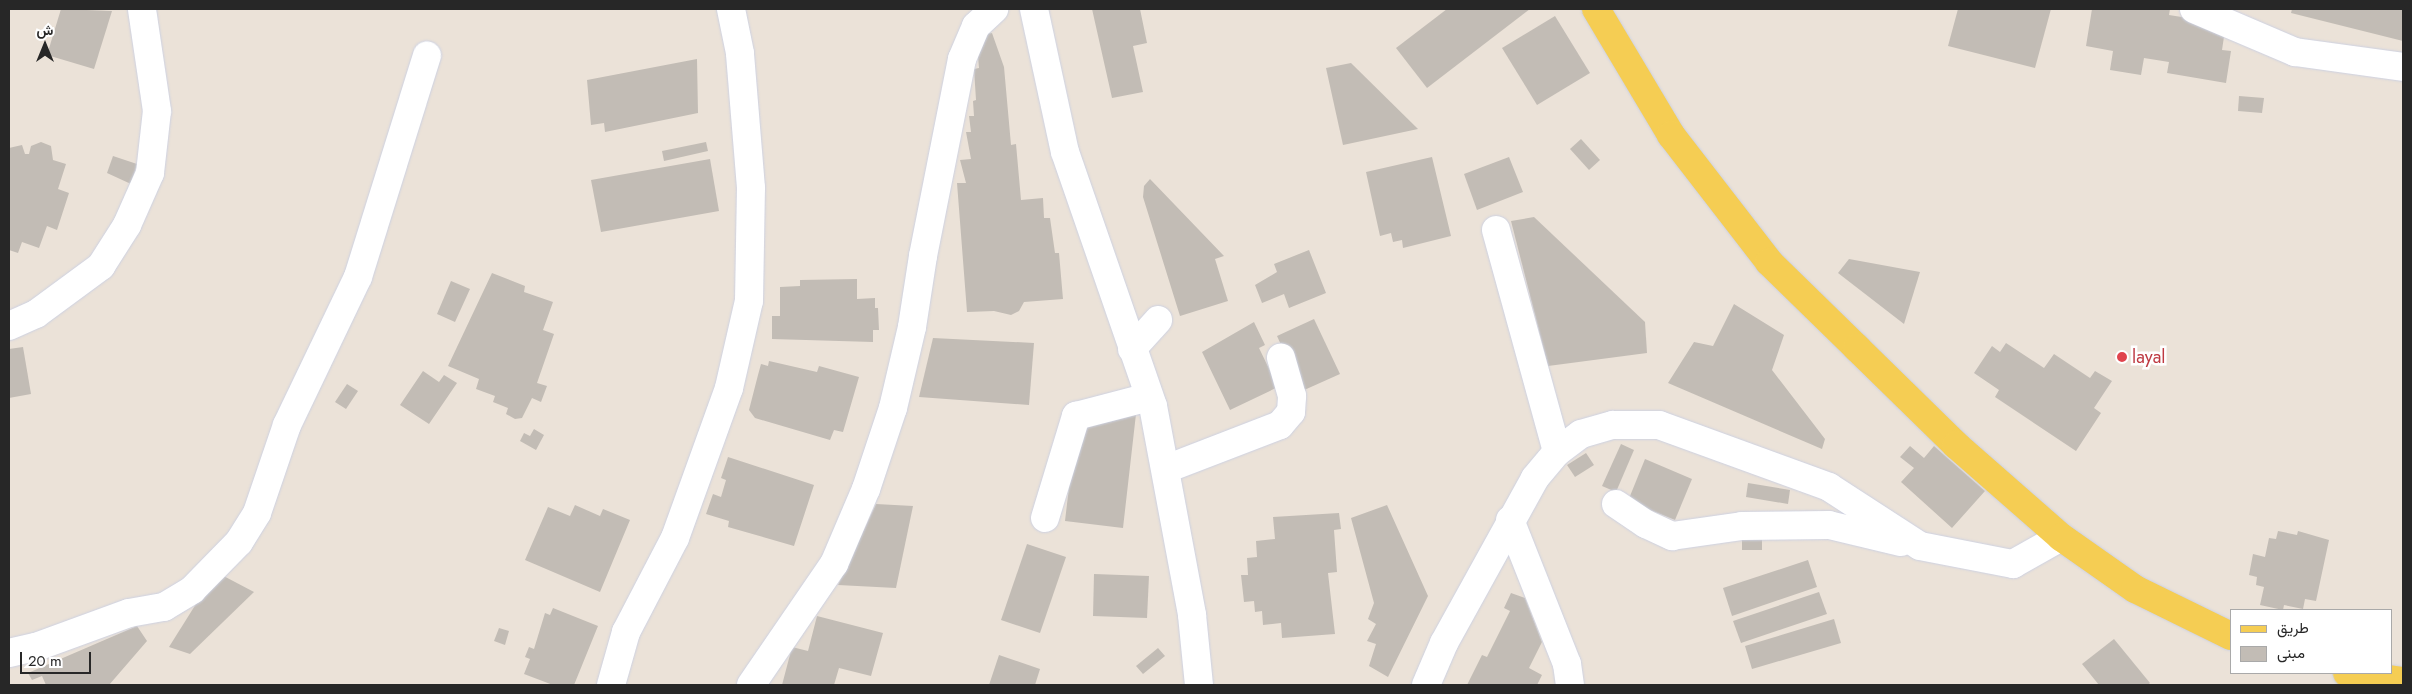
<!DOCTYPE html>
<meta charset="utf-8">
<style>
body{margin:0}
#map{position:relative;width:2412px;height:694px;overflow:hidden;background:#ebe2d8;font-family:Jost,Vazirmatn,sans-serif}
div>[style]{position:absolute}
.building>*{inset:0;background:#c2bcb5}
.roads{filter:drop-shadow(0 0 1px #cdd1e1) drop-shadow(0 0 1px #cdd1e1)}
.minor>*{height:28px;margin:-14px;padding:0 14px;transform-origin:14px;border-radius:14px;background:#fff}
.major>*{height:28px;margin:-14px;padding:0 14px;transform-origin:14px;border-radius:14px;background:#f5cd53}
.dots>*{width:14px;height:14px;translate:-50% -50%;box-sizing:border-box;border:2px solid #fff;border-radius:50%}
span{translate:-50% -50%;white-space:nowrap;text-align:center;line-height:1.15;-webkit-text-stroke:5px #fff;paint-order:stroke}
.health-label{font-size:18px;color:#be3a42}
.left{translate:0 -50%;text-align:left}
.frame{position:absolute;inset:0;border:10px solid #272727;pointer-events:none}
.legend{position:absolute;left:2230px;top:609px;width:162px;height:65px;box-sizing:border-box;background:#fff;border:1px solid #a9a9a9;margin:0;padding:6px 9px;list-style:none;font-size:15px;color:#272727}
.legend li{display:flex;align-items:center;gap:10px;height:25px}
.legend b{width:25px;border:1px solid #a9a9a9}
.north{position:absolute;left:20px;top:20px;width:50px;height:50px;-webkit-text-stroke:4px #fff;paint-order:stroke;rotate:0deg;font-size:14px;font-weight:700;line-height:20px;text-align:center;color:#272727}
.north::after{content:'';display:block;margin:auto;width:18px;height:22px;background:#272727;clip-path:polygon(50% 0,100% 100%,50% 72%,0 100%)}
.scale{position:absolute;left:20px;top:652px;width:71px;height:22px;box-sizing:border-box;border:2px solid #272727;border-top:0;padding-left:6px;font-size:15px;line-height:18px;white-space:nowrap;color:#272727;-webkit-text-stroke:4px #fff;paint-order:stroke}
</style>
<div id="map">
<div class="building">
<i style="clip-path:polygon(61px 9px,112px 11px,94px 69px,47px 55px)"></i>
<i style="clip-path:polygon(1092px 9px,1140px 9px,1147px 43px,1133px 46px,1143px 92px,1112px 98px)"></i>
<i style="clip-path:polygon(1447px 9px,1530px 9px,1427px 88px,1396px 48px)"></i>
<i style="clip-path:polygon(1958px 9px,2051px 9px,2035px 68px,1948px 46px)"></i>
<i style="clip-path:polygon(2092px 9px,2170px 9px,2169px 15px,2213px 22px,2225px 30px,2222px 50px,2231px 51px,2226px 83px,2167px 73px,2169px 62px,2144px 58px,2141px 75px,2110px 70px,2113px 51px,2086px 46px)"></i>
<i style="clip-path:polygon(2292px 9px,2403px 9px,2403px 41px,2291px 13px)"></i>
<i style="clip-path:polygon(1555px 16px,1590px 73px,1537px 105px,1502px 48px)"></i>
<i style="clip-path:polygon(992px 33px,1004px 67px,1011px 145px,1016px 144px,1021px 200px,1043px 198px,1044px 218px,1050px 218px,1055px 253px,1059px 253px,1063px 299px,1024px 302px,1019px 311px,1011px 315px,994px 311px,967px 312px,957px 183px,966px 183px,960px 160px,971px 159px,966px 132px,971px 132px,969px 116px,974px 116px,973px 101px,976px 100px,974px 69px,979px 68px,976px 35px)"></i>
<i style="clip-path:polygon(697px 59px,698px 113px,605px 132px,604px 123px,591px 125px,587px 80px)"></i>
<i style="clip-path:polygon(1351px 63px,1418px 129px,1343px 145px,1326px 68px)"></i>
<i style="clip-path:polygon(2239px 96px,2264px 98px,2262px 113px,2238px 111px)"></i>
<i style="clip-path:polygon(1581px 139px,1600px 160px,1589px 170px,1570px 149px)"></i>
<i style="clip-path:polygon(41px 142px,51px 146px,53px 160px,66px 164px,58px 189px,69px 193px,57px 230px,47px 226px,39px 248px,22px 242px,18px 253px,9px 250px,9px 148px,22px 145px,25px 154px,29px 154px,31px 146px)"></i>
<i style="clip-path:polygon(706px 142px,708px 151px,664px 161px,662px 151px)"></i>
<i style="clip-path:polygon(113px 156px,137px 164px,131px 184px,107px 173px)"></i>
<i style="clip-path:polygon(1432px 157px,1451px 236px,1403px 248px,1402px 240px,1393px 242px,1391px 233px,1380px 236px,1366px 172px)"></i>
<i style="clip-path:polygon(1509px 157px,1523px 192px,1477px 210px,1464px 174px)"></i>
<i style="clip-path:polygon(710px 159px,719px 211px,601px 232px,591px 180px)"></i>
<i style="clip-path:polygon(1150px 179px,1224px 256px,1215px 259px,1228px 301px,1180px 316px,1143px 197px,1144px 186px)"></i>
<i style="clip-path:polygon(1534px 217px,1645px 322px,1647px 353px,1548px 366px,1511px 221px)"></i>
<i style="clip-path:polygon(1309px 250px,1326px 293px,1289px 308px,1284px 294px,1262px 303px,1255px 285px,1277px 272px,1274px 264px)"></i>
<i style="clip-path:polygon(1849px 259px,1920px 272px,1904px 324px,1838px 273px)"></i>
<i style="clip-path:polygon(492px 273px,525px 286px,524px 292px,553px 302px,543px 330px,554px 334px,537px 383px,547px 386px,541px 402px,532px 398px,522px 418px,515px 419px,506px 414px,508px 408px,493px 402px,495px 396px,476px 389px,479px 379px,448px 366px)"></i>
<i style="clip-path:polygon(857px 279px,857px 299px,875px 298px,875px 308px,878px 308px,879px 330px,873px 330px,873px 342px,772px 339px,772px 316px,780px 316px,780px 287px,800px 286px,800px 280px)"></i>
<i style="clip-path:polygon(451px 281px,470px 289px,455px 322px,437px 314px)"></i>
<i style="clip-path:polygon(1734px 304px,1784px 335px,1772px 370px,1825px 439px,1822px 449px,1668px 383px,1694px 342px,1713px 346px)"></i>
<i style="clip-path:polygon(1314px 319px,1340px 374px,1302px 391px,1277px 336px)"></i>
<i style="clip-path:polygon(1254px 322px,1265px 345px,1259px 348px,1278px 387px,1230px 410px,1202px 352px)"></i>
<i style="clip-path:polygon(933px 338px,1034px 343px,1029px 405px,919px 397px)"></i>
<i style="clip-path:polygon(2006px 343px,2044px 368px,2054px 354px,2090px 378px,2095px 371px,2112px 381px,2094px 408px,2101px 413px,2076px 451px,1995px 397px,1999px 390px,1974px 373px,1992px 346px,2000px 352px)"></i>
<i style="clip-path:polygon(23px 347px,31px 394px,9px 398px,9px 349px)"></i>
<i style="clip-path:polygon(769px 361px,817px 372px,819px 366px,859px 377px,843px 432px,834px 430px,830px 440px,755px 418px,749px 410px,758px 375px,761px 364px,768px 366px)"></i>
<i style="clip-path:polygon(423px 371px,439px 382px,444px 375px,457px 383px,429px 424px,400px 405px)"></i>
<i style="clip-path:polygon(347px 384px,358px 391px,346px 409px,335px 402px)"></i>
<i style="clip-path:polygon(1109px 411px,1136px 414px,1123px 528px,1065px 521px,1077px 419px,1107px 422px)"></i>
<i style="clip-path:polygon(534px 429px,544px 435px,536px 450px,520px 441px,524px 433px,530px 436px)"></i>
<i style="clip-path:polygon(1621px 444px,1634px 450px,1616px 492px,1602px 486px)"></i>
<i style="clip-path:polygon(1910px 446px,1924px 458px,1934px 446px,1985px 491px,1952px 528px,1901px 482px,1914px 468px,1900px 457px)"></i>
<i style="clip-path:polygon(1586px 453px,1594px 465px,1575px 477px,1567px 465px)"></i>
<i style="clip-path:polygon(728px 457px,814px 485px,794px 546px,728px 527px,729px 521px,706px 514px,713px 494px,721px 497px,726px 480px,721px 478px)"></i>
<i style="clip-path:polygon(1645px 459px,1692px 479px,1675px 520px,1628px 501px)"></i>
<i style="clip-path:polygon(1748px 483px,1790px 490px,1788px 504px,1746px 497px)"></i>
<i style="clip-path:polygon(876px 504px,913px 506px,896px 588px,838px 585px)"></i>
<i style="clip-path:polygon(575px 505px,600px 516px,603px 509px,630px 520px,600px 592px,525px 560px,548px 507px,570px 516px)"></i>
<i style="clip-path:polygon(1387px 505px,1428px 596px,1388px 677px,1369px 666px,1376px 644px,1367px 641px,1376px 624px,1368px 619px,1374px 603px,1351px 518px)"></i>
<i style="clip-path:polygon(1339px 513px,1341px 529px,1334px 530px,1337px 572px,1328px 573px,1335px 634px,1282px 638px,1281px 623px,1263px 625px,1262px 611px,1255px 612px,1254px 601px,1244px 602px,1241px 575px,1248px 575px,1247px 558px,1257px 557px,1256px 541px,1275px 539px,1273px 517px)"></i>
<i style="clip-path:polygon(2278px 531px,2297px 535px,2298px 531px,2329px 540px,2316px 601px,2305px 599px,2303px 609px,2284px 605px,2283px 610px,2260px 605px,2264px 587px,2256px 585px,2257px 577px,2249px 575px,2253px 554px,2265px 557px,2269px 538px,2276px 539px)"></i>
<i style="clip-path:polygon(1742px 539px,1762px 539px,1762px 550px,1742px 550px)"></i>
<i style="clip-path:polygon(1027px 544px,1066px 557px,1040px 633px,1001px 620px)"></i>
<i style="clip-path:polygon(1808px 560px,1817px 587px,1732px 616px,1723px 588px)"></i>
<i style="clip-path:polygon(216px 572px,254px 592px,190px 654px,169px 647px)"></i>
<i style="clip-path:polygon(1094px 574px,1149px 576px,1147px 618px,1093px 616px)"></i>
<i style="clip-path:polygon(1819px 592px,1827px 614px,1741px 643px,1733px 621px)"></i>
<i style="clip-path:polygon(1511px 593px,1525px 598px,1542px 642px,1529px 668px,1542px 675px,1537px 685px,1467px 685px,1482px 655px,1487px 657px,1510px 611px,1504px 608px)"></i>
<i style="clip-path:polygon(553px 608px,598px 626px,574px 685px,553px 685px,524px 674px,530px 659px,525px 657px,529px 647px,534px 649px,545px 613px,550px 615px)"></i>
<i style="clip-path:polygon(817px 616px,883px 633px,871px 676px,839px 668px,834px 685px,782px 685px,792px 647px,808px 651px)"></i>
<i style="clip-path:polygon(1834px 619px,1841px 643px,1752px 669px,1745px 646px)"></i>
<i style="clip-path:polygon(137px 626px,147px 641px,109px 685px,46px 685px,42px 676px,32px 680px,28px 673px)"></i>
<i style="clip-path:polygon(499px 628px,509px 631px,505px 645px,494px 641px)"></i>
<i style="clip-path:polygon(2114px 639px,2150px 683px,2148px 685px,2099px 685px,2082px 664px)"></i>
<i style="clip-path:polygon(1158px 648px,1165px 656px,1143px 674px,1136px 666px)"></i>
<i style="clip-path:polygon(999px 655px,1040px 669px,1035px 685px,989px 685px)"></i>
</div>
<div class="roads">
<div class="minor">
<i style="left:1034px;top:9px;width:146px;rotate:77.8deg"></i>
<i style="left:1065px;top:152px;width:269px;rotate:70.9deg"></i>
<i style="left:1153px;top:406px;width:213px;rotate:79.4deg"></i>
<i style="left:1192px;top:615px;width:70px;rotate:84.3deg"></i>
<i style="left:2194px;top:9px;width:110px;rotate:23.1deg"></i>
<i style="left:2295px;top:52px;width:109px;rotate:7.9deg"></i>
<i style="left:1496px;top:230px;width:230px;rotate:74.6deg"></i>
<i style="left:9px;top:326px;width:30px;rotate:-24deg"></i>
<i style="left:36px;top:314px;width:81px;rotate:-36.4deg"></i>
<i style="left:101px;top:266px;width:49px;rotate:-57.6deg"></i>
<i style="left:127px;top:225px;width:57px;rotate:-66.1deg"></i>
<i style="left:150px;top:173px;width:62px;rotate:-83.6deg"></i>
<i style="left:157px;top:111px;width:103px;rotate:-98.4deg"></i>
<i style="left:1132px;top:349px;width:39px;rotate:-48deg"></i>
<i style="left:1166px;top:469px;width:122px;rotate:-21.1deg"></i>
<i style="left:1280px;top:425px;width:17px;rotate:-50deg"></i>
<i style="left:1291px;top:412px;width:16px;rotate:-86deg"></i>
<i style="left:1292px;top:396px;width:40px;rotate:-106deg"></i>
<i style="left:1616px;top:504px;width:36px;rotate:34deg"></i>
<i style="left:1646px;top:524px;width:29px;rotate:25deg"></i>
<i style="left:1672px;top:536px;width:71px;rotate:-8.1deg"></i>
<i style="left:1742px;top:526px;width:87px;rotate:-0.7deg"></i>
<i style="left:1829px;top:525px;width:74px;rotate:13.3deg"></i>
<i style="left:1045px;top:518px;width:107px;rotate:-73.1deg"></i>
<i style="left:1076px;top:416px;width:75px;rotate:-14.6deg"></i>
<i style="left:1510px;top:520px;width:155px;rotate:68.4deg"></i>
<i style="left:1567px;top:664px;width:21px;rotate:82deg"></i>
<i style="left:9px;top:653px;width:28px;rotate:-13deg"></i>
<i style="left:36px;top:647px;width:99px;rotate:-20.1deg"></i>
<i style="left:129px;top:613px;width:36px;rotate:-10deg"></i>
<i style="left:164px;top:607px;width:33px;rotate:-31deg"></i>
<i style="left:192px;top:590px;width:67px;rotate:-45.6deg"></i>
<i style="left:239px;top:542px;width:34px;rotate:-58deg"></i>
<i style="left:257px;top:513px;width:93px;rotate:-71.2deg"></i>
<i style="left:287px;top:425px;width:164px;rotate:-64.4deg"></i>
<i style="left:358px;top:277px;width:232px;rotate:-72.7deg"></i>
<i style="left:611px;top:685px;width:55px;rotate:-74.2deg"></i>
<i style="left:626px;top:632px;width:106px;rotate:-62.5deg"></i>
<i style="left:675px;top:538px;width:159px;rotate:-70.2deg"></i>
<i style="left:729px;top:388px;width:89px;rotate:-77.1deg"></i>
<i style="left:749px;top:301px;width:113px;rotate:-89deg"></i>
<i style="left:751px;top:188px;width:135px;rotate:-94.7deg"></i>
<i style="left:740px;top:53px;width:45px;rotate:-101.6deg"></i>
<i style="left:751px;top:685px;width:147px;rotate:-55.6deg"></i>
<i style="left:834px;top:564px;width:82px;rotate:-66.9deg"></i>
<i style="left:866px;top:489px;width:85px;rotate:-71.6deg"></i>
<i style="left:893px;top:408px;width:83px;rotate:-76.8deg"></i>
<i style="left:912px;top:327px;width:72px;rotate:-81.2deg"></i>
<i style="left:923px;top:256px;width:201px;rotate:-78.8deg"></i>
<i style="left:962px;top:59px;width:36px;rotate:-67deg"></i>
<i style="left:976px;top:26px;width:25px;rotate:-43deg"></i>
<i style="left:1426px;top:685px;width:46px;rotate:-66.8deg"></i>
<i style="left:1444px;top:643px;width:188px;rotate:-61.1deg"></i>
<i style="left:1535px;top:478px;width:34px;rotate:-50deg"></i>
<i style="left:1557px;top:452px;width:30px;rotate:-37deg"></i>
<i style="left:1581px;top:434px;width:33px;rotate:-16deg"></i>
<i style="left:1613px;top:425px;width:46px"></i>
<i style="left:1659px;top:425px;width:181px;rotate:20deg"></i>
<i style="left:1829px;top:487px;width:108px;rotate:33deg"></i>
<i style="left:1920px;top:546px;width:95px;rotate:11deg"></i>
<i style="left:2013px;top:564px;width:55px;rotate:-29.4deg"></i>
</div>
<div class="major">
<i style="left:1596px;top:9px;width:147px;rotate:59.2deg"></i>
<i style="left:1671px;top:135px;width:160px;rotate:52.3deg"></i>
<i style="left:1769px;top:262px;width:123px;rotate:44.3deg"></i>
<i style="left:1857px;top:348px;width:139px;rotate:44.4deg"></i>
<i style="left:1956px;top:445px;width:140px;rotate:41.2deg"></i>
<i style="left:2061px;top:537px;width:90px;rotate:35.1deg"></i>
<i style="left:2135px;top:589px;width:107px;rotate:26.1deg"></i>
<i style="left:2347px;top:673px;width:57px;rotate:8.1deg"></i>
</div>
</div>
<div class="dots">
<i style="left:2122px;top:357px;background:#e0444e"></i>
</div>
<div class="health-label">
<span class="left" style="left:2132px;top:357px">layal</span>
</div>
<div class="frame"></div>
<ul class="legend">
<li><b style="height:6px;background:#f5cd53"></b>طريق</li>
<li><b style="height:14px;background:#c2bcb5"></b>مبنى</li>
</ul>
<div class="north">ش</div>
<div class="scale">20 m</div>
</div>
